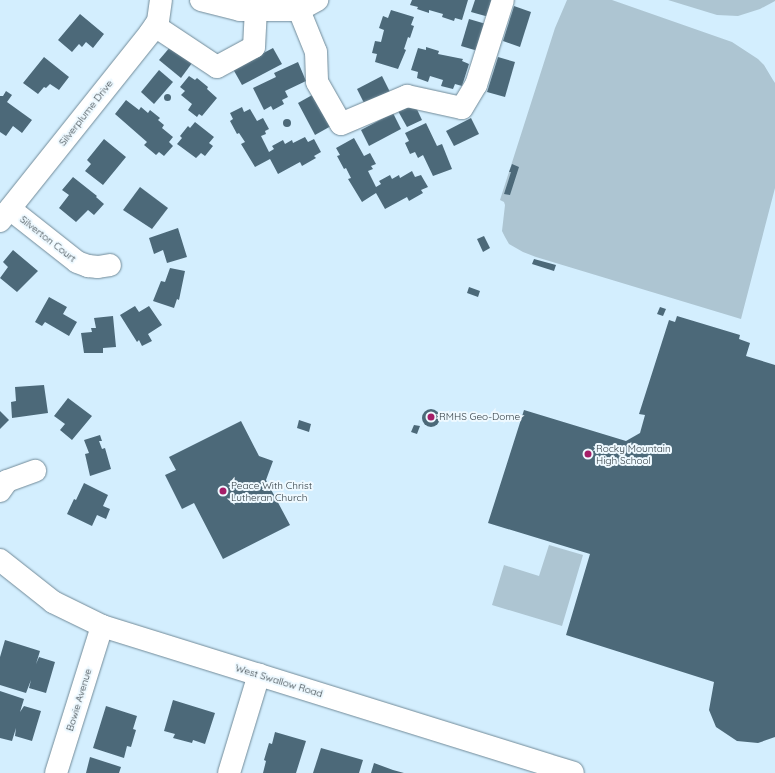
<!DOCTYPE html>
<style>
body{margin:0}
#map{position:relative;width:775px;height:773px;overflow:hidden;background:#d3eefe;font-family:Quicksand,sans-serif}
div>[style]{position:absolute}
.green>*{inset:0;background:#adc5d2}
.building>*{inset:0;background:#4c6979}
.round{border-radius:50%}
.roads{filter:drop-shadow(0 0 1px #718a98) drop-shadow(0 0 1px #718a98)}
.minor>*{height:22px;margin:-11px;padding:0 11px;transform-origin:11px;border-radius:11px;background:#fff}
.dots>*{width:11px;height:11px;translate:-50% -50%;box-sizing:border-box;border:2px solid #eef9ff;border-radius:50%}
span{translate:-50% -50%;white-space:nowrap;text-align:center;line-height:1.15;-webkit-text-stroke:4px #eef9ff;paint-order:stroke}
.street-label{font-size:10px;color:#313c42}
.poi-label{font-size:10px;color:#313c42}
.left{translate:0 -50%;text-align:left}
</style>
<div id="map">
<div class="green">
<i style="clip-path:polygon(567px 0,612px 0,732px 42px,758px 59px,764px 65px,773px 80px,775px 83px,775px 188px,741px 319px,536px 257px,523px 252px,509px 244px,505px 237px,502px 231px,505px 205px,504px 202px,500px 200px,555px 28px)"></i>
<i style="clip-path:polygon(668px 0,775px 0,775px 1px,760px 9px,738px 16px,717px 15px)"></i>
<i style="clip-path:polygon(549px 545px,583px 555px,562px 626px,492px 605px,504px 565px,539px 576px)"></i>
</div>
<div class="building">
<i style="clip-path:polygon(412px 0,468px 0,462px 20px,455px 18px,454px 21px,442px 17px,443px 14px,429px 10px,429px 13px,417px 9px,418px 7px,410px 5px)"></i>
<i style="clip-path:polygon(475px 0,494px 0,489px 17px,471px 12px)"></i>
<i style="clip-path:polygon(514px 6px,531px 12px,520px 47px,503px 41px)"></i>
<i style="clip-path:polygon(391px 10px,414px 17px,411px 25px,414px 26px,410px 38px,408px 37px,404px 49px,406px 50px,398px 69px,375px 62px,377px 54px,372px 53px,375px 41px,381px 42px,384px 30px,379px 28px,383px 16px,388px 18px)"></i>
<i style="clip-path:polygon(80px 14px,104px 34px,93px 48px,86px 42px,82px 47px,79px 44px,72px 52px,58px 40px)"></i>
<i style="clip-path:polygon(469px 19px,486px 24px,478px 51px,461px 46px)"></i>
<i style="clip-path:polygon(171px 46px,192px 63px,181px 78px,159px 60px)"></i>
<i style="clip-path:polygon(426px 47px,439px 51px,438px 54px,463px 59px,462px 61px,469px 64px,462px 86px,455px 84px,453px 89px,441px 86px,443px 80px,430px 76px,428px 82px,417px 78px,418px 72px,411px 70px,418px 48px,426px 50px)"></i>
<i style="clip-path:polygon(273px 48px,282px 64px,242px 85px,233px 69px)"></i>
<i style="clip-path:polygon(44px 57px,69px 77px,59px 90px,50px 84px,46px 88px,44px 87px,38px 94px,23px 83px)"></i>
<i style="clip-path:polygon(498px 57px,515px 62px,505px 97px,487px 92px)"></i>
<i style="clip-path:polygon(298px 62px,306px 81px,285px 91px,288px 97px,282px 100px,284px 104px,273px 110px,271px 106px,264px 110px,253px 88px,276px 77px,274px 73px)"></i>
<i style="clip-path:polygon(159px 70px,173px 82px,154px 104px,141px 92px)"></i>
<i style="clip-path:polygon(189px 76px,195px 80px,197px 78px,208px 87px,207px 89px,217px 98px,202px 116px,199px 114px,197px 117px,188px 110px,192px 104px,181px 95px,185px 91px,180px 87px)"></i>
<i style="clip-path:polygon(382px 76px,390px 92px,365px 105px,357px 89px)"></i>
<i style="clip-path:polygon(6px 91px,12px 95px,7px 102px,32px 120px,22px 133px,13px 126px,6px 136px,0 132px,0 96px,3px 96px)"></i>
<i class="round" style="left:163.5px;top:93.5px;width:7px;height:7px"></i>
<i style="clip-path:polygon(314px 94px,331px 126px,315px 135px,298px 103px)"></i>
<i style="clip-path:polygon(126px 100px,139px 110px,141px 107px,148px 113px,150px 110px,160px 118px,158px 120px,164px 125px,162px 128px,173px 137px,169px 142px,173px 146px,164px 156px,159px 152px,156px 155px,144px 145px,147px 142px,115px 114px)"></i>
<i style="clip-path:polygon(414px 103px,422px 120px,407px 127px,398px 111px)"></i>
<i style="clip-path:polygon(242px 107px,244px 112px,250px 109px,257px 121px,263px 118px,269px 129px,265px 131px,266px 134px,261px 136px,269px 152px,274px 149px,272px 146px,283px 140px,285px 144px,292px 140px,293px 143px,305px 137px,308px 142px,314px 139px,321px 152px,314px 156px,316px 158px,302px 166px,300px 162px,278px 174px,270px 159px,255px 167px,241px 144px,245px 142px,239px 133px,237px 134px,230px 121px,233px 119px,230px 113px)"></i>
<i style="clip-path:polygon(393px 113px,401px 129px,369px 146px,361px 130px)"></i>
<i style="clip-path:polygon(471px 118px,479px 134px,454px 146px,446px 131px)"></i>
<i class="round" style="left:283px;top:119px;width:8px;height:8px"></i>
<i style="clip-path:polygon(195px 122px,214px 137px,209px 143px,213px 146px,205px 156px,201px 153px,196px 158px,177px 144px,182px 138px,180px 136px,188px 126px,190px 128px)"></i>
<i style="clip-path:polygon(426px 123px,437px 146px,442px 144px,452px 169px,433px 176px,423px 155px,418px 158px,415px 152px,410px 154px,405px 143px,409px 141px,405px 133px)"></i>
<i style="clip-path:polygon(354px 138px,364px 156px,370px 153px,376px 164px,371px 166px,373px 169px,368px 171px,376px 187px,381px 184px,379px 181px,390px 175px,392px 179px,399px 175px,400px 178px,412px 171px,415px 177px,421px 175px,428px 187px,421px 190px,423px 193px,409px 201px,407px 197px,385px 209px,376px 193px,362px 202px,348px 179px,351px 178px,346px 168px,344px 169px,337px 156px,340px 155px,336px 148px)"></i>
<i style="clip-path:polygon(104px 139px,126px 157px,103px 185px,85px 171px,91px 164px,87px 160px)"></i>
<i style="clip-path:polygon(512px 164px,519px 167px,510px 195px,504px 194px,511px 172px,509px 172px)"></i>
<i style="clip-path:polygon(73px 177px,97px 196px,96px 197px,104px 204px,94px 215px,88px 210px,76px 222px,59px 208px,69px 195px,62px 190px)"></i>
<i style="clip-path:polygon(140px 187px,168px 208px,152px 229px,123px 210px)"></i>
<i style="clip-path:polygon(178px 228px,187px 257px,167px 263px,163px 250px,154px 254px,149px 238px)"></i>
<i style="clip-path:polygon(484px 236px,490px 248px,483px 252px,477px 239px)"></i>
<i style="clip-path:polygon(13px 250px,38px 271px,17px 292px,0 278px,8px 267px,3px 262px)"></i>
<i style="clip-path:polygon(534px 259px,556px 265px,554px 271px,532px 264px)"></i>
<i style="clip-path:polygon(170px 268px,185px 271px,179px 300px,177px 299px,174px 308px,153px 301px,161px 281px,165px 282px)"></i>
<i style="clip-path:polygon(469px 287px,480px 291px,478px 297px,467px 293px)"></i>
<i style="clip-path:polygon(49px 297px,67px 307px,63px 314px,77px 322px,69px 336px,45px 322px,42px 326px,35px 322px)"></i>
<i style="clip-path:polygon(135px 306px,139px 312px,149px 306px,162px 325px,148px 334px,152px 341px,142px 346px,139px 340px,137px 342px,120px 315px)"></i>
<i style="clip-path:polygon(660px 307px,666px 309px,663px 316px,657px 314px)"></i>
<i style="clip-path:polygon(113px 316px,116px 347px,103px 348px,103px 353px,84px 353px,81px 333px,92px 332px,91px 328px,96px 328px,94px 318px)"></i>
<i style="clip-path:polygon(677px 316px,740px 335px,739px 339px,750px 343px,746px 356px,775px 365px,775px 737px,758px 743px,737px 741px,716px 727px,709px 710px,714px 682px,566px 635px,590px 554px,488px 523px,524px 410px,626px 441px,640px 433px,645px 415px,639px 414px,669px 320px,675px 322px)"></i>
<i style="clip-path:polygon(44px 385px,48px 413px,12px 418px,11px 402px,16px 401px,15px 387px)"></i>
<i style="clip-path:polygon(68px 398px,92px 416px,72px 440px,60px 430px,65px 424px,54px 416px)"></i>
<i class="round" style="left:422px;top:409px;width:18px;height:18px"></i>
<i style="clip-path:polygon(0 411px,9px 420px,0 429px)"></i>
<i style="clip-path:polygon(299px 420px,311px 424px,309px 432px,297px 428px)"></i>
<i style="clip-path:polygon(241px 421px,259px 456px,273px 461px,266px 480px,290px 525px,223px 559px,194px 503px,182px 509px,165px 475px,176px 470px,169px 457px)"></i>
<i style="clip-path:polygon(414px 425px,420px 426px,417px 434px,411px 432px)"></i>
<i style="clip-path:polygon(100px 435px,102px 441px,99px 441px,102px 449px,105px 448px,111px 469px,90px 476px,85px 454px,89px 453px,84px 440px)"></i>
<i style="clip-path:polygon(84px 483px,108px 495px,103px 506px,110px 509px,106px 519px,97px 515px,92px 526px,67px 514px,74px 499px,76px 500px)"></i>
<i style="clip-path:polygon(5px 640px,40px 651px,36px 664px,39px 657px,55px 662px,46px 693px,29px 688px,31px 680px,26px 693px,0 685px,0 657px)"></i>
<i style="clip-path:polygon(0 691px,24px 699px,20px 712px,24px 706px,41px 711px,32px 741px,15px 736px,16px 728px,12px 741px,0 738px)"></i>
<i style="clip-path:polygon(173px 700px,215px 713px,205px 744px,193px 740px,192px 743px,173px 738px,175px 734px,164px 731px)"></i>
<i style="clip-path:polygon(106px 706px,137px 716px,133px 729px,136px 730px,131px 747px,127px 746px,124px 758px,93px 748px)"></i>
<i style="clip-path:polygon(275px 732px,306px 741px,296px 773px,263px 773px,266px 761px,264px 760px,269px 743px,272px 744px)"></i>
<i style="clip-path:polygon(321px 748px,363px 760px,359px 773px,313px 773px)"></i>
<i style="clip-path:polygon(90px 757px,121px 767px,119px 773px,86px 773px)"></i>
<i style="clip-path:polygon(374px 763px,393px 770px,404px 773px,371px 773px)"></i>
</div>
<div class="roads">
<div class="minor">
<i style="left:201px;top:0;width:40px;rotate:14.4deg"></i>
<i style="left:240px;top:10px;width:59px"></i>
<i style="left:299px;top:10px;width:21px;rotate:-29deg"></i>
<i style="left:299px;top:10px;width:45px;rotate:68deg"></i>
<i style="left:316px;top:52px;width:30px;rotate:88deg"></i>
<i style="left:317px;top:82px;width:48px;rotate:60.3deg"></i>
<i style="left:341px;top:124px;width:72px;rotate:-23deg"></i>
<i style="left:407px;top:96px;width:56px;rotate:12.3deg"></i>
<i style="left:462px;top:108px;width:27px;rotate:-59deg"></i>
<i style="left:476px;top:85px;width:89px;rotate:-72.4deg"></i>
<i style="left:155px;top:26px;width:74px;rotate:33.5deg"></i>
<i style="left:217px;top:67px;width:42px;rotate:-28.4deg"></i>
<i style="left:254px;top:47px;width:37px;rotate:-87deg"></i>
<i style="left:10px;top:209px;width:85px;rotate:38.3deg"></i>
<i style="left:77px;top:262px;width:12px;rotate:20deg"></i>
<i style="left:88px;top:266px;width:10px;rotate:6deg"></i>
<i style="left:98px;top:267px;width:12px;rotate:-9deg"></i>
<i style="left:0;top:221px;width:241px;rotate:-51.4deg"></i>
<i style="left:150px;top:33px;width:14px;rotate:-56deg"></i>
<i style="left:158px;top:21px;width:21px;rotate:-82deg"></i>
<i style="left:0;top:491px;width:12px;rotate:-55deg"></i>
<i style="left:7px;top:481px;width:30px;rotate:-20deg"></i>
<i style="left:0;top:560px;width:68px;rotate:38.4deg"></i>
<i style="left:53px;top:602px;width:55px;rotate:26.1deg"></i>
<i style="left:102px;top:626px;width:493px;rotate:17.3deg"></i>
<i style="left:56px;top:773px;width:154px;rotate:-72.6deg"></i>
<i style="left:229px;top:773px;width:103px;rotate:-73.1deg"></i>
</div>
</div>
<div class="dots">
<i style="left:431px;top:417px;background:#a51e68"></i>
<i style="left:588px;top:454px;background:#a51e68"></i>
<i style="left:223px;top:491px;background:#a51e68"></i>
</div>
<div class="street-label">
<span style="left:86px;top:113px;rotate:-52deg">Silverplume Drive</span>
<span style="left:48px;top:239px;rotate:38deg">Silverton Court</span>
<span style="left:279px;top:681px;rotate:17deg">West Swallow Road</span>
<span style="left:79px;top:700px;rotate:-73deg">Bowie Avenue</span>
</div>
<div class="poi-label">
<span class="left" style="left:439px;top:417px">RMHS Geo-Dome</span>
<span class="left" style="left:596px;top:454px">Rocky Mountain<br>High School</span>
<span class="left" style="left:231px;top:491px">Peace With Christ<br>Lutheran Church</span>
</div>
</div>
